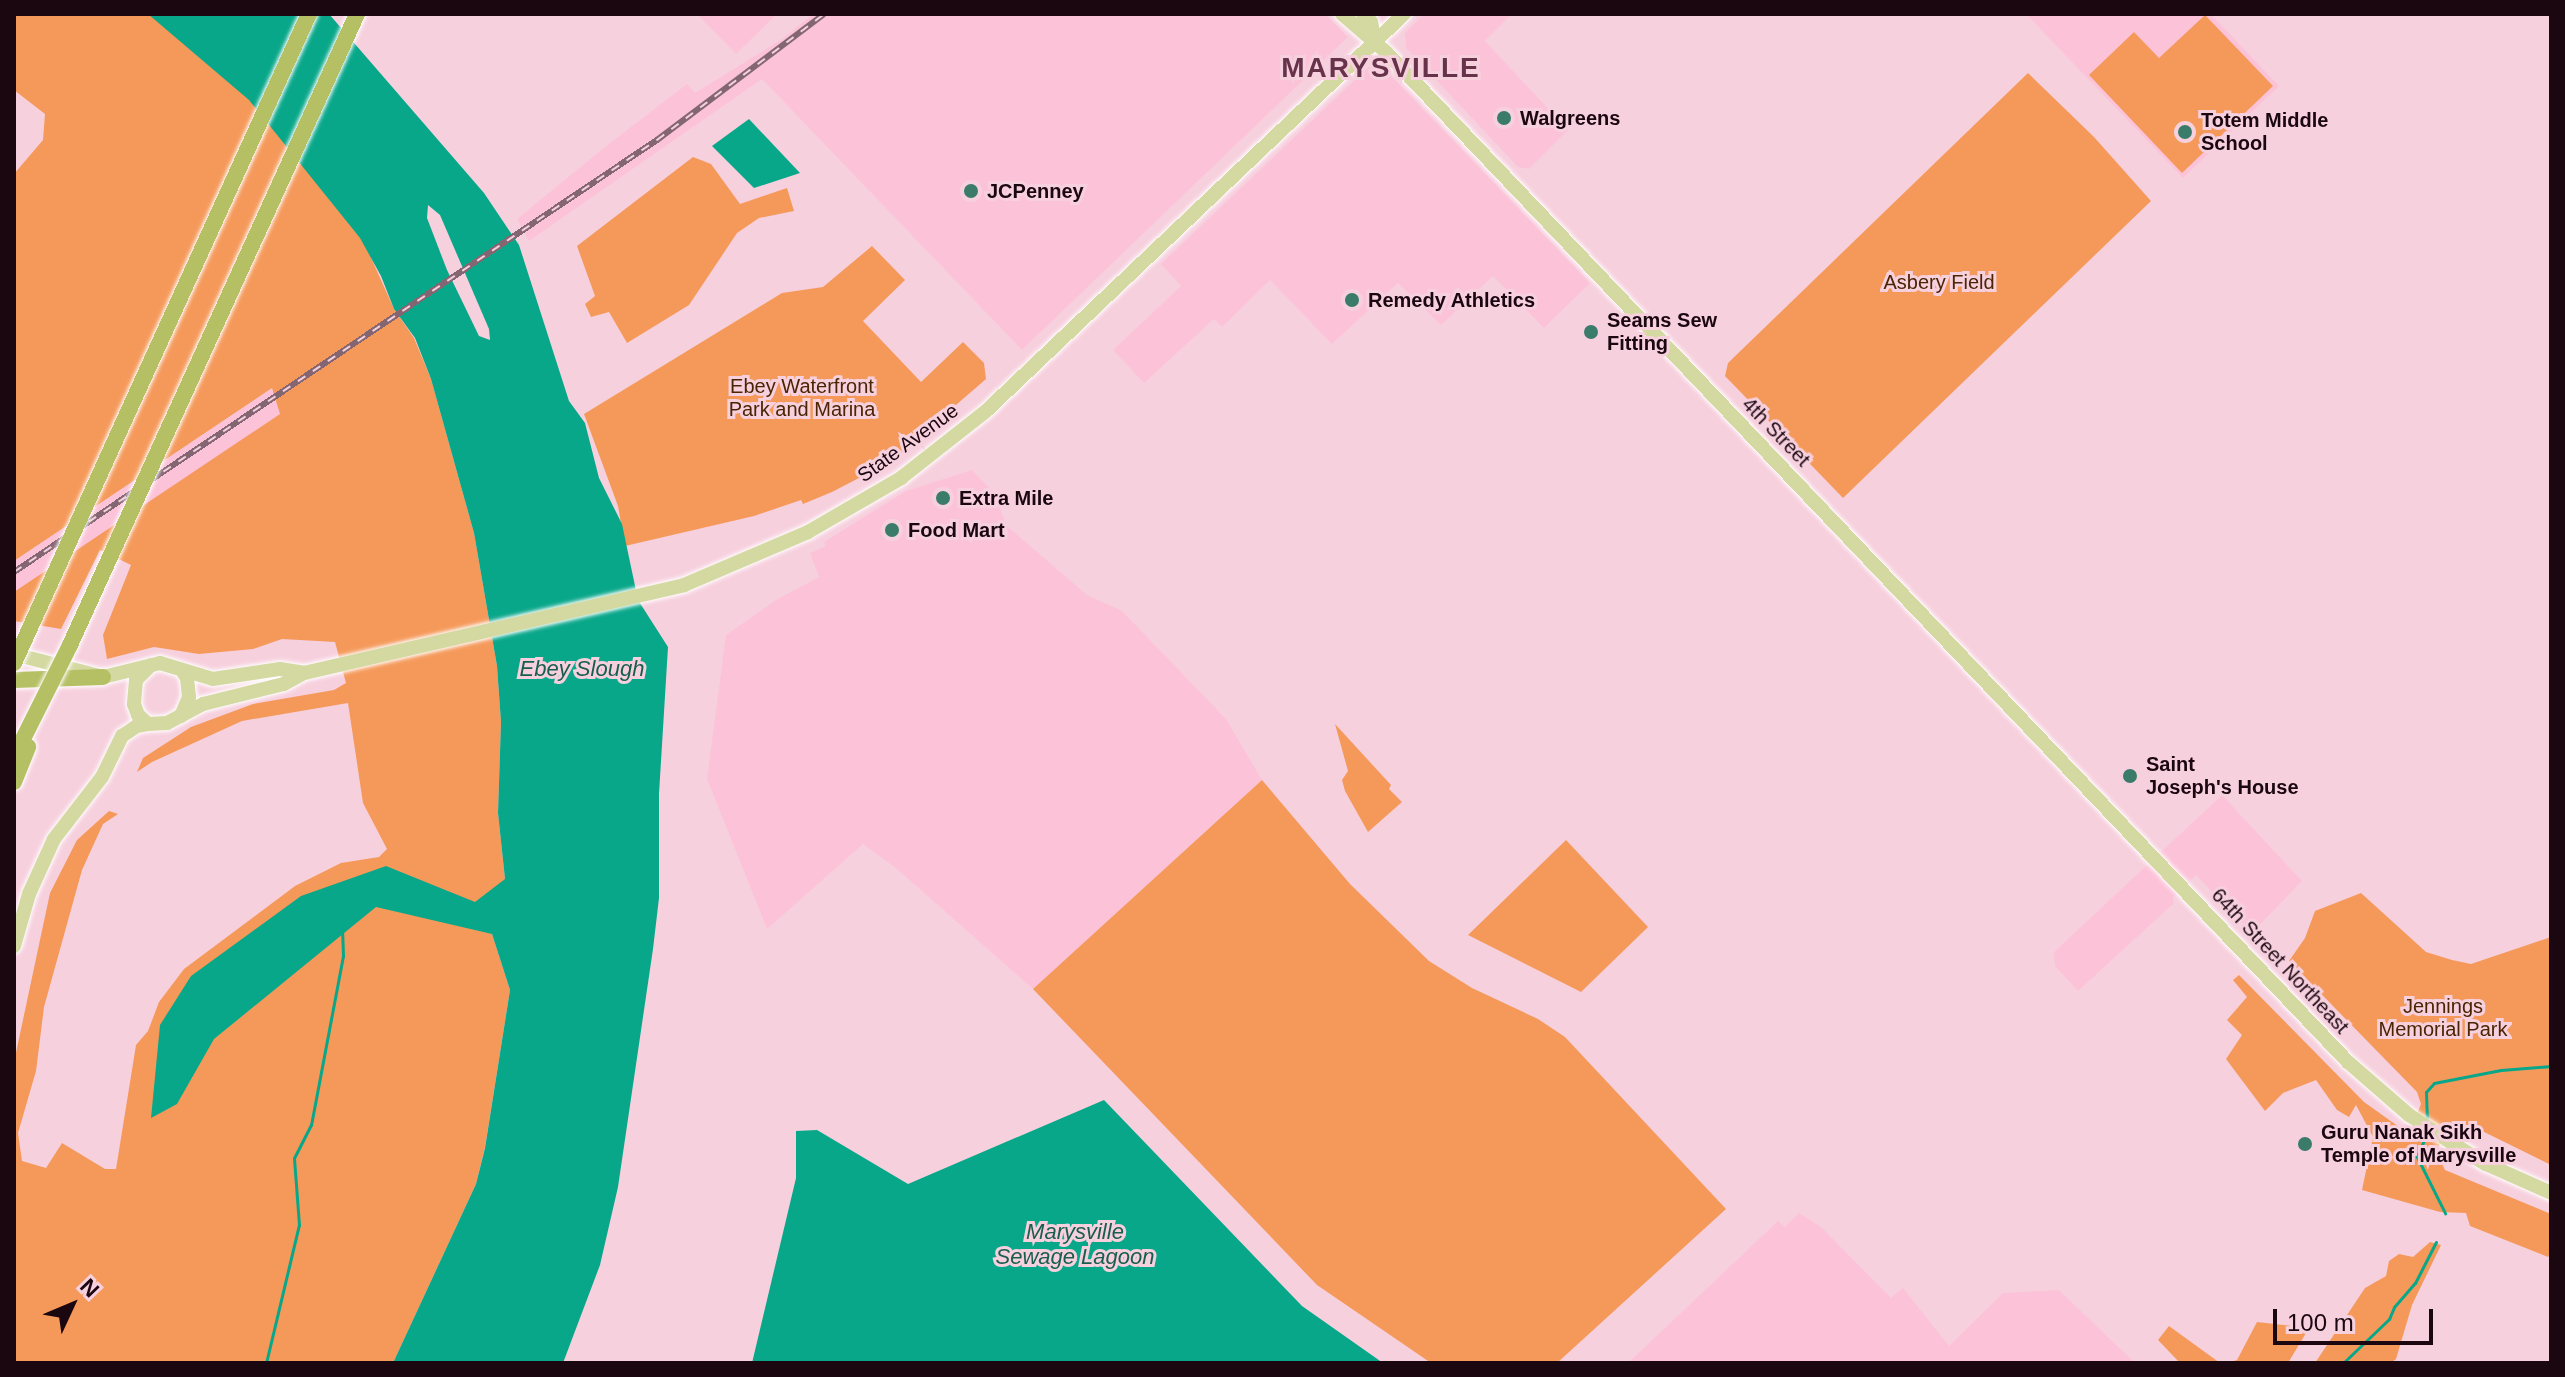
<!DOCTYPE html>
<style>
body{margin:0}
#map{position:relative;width:2565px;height:1377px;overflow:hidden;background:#f7d0de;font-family:Helvetica,sans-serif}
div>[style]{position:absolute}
.built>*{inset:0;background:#fcc3d8}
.green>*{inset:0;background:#f5995a}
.water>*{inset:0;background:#08a78a}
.pier>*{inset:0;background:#f7d0de}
.stream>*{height:3px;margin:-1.5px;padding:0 1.5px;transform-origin:1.5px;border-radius:1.5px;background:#08a78a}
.roads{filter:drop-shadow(0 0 2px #fff) drop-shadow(0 0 2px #fff)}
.major>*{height:14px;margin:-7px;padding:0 7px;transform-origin:7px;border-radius:7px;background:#d3d9a1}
.highway>*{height:16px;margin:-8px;padding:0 8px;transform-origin:8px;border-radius:8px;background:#b5bf63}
.rail>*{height:6px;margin-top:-3px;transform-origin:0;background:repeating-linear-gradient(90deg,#f7d0de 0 9px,#836671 0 18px);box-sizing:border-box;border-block:2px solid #836671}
.bridges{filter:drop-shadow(0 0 2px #fff) drop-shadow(0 0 2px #fff)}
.highway-bridge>*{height:16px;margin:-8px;padding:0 8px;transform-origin:8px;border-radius:8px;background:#b5bf63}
.dots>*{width:22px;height:22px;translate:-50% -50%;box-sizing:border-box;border:4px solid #f7d0de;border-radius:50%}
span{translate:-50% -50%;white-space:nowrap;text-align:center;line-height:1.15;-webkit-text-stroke:6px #f7d0de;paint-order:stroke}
.poi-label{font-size:20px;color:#1b0710;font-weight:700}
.left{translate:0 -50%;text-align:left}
.park-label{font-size:20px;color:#4b2403}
.street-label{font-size:20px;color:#1b0710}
.water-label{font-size:22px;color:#175e4e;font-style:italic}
.district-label{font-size:28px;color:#67334a;font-weight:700;letter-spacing:2px}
.frame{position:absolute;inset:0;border:16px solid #1b0710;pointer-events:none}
.north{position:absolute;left:32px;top:1265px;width:80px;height:80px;-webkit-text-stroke:6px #f7d0de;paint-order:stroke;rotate:46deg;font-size:22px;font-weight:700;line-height:32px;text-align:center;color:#1b0710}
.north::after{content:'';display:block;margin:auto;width:28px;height:36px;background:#1b0710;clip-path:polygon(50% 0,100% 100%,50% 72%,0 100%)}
.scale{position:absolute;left:2273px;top:1309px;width:160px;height:36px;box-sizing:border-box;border:4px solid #1b0710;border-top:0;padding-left:10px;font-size:24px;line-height:28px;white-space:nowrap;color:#1b0710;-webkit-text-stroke:6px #f7d0de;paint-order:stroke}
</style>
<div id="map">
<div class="built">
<i style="clip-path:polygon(697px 14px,777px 14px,736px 54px)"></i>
<i style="clip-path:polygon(813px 14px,1325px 14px,1348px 37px,1022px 350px,762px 79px,529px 241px,517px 219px,605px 147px,687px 84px,695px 93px,782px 39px)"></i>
<i style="clip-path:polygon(1424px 14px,1512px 14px,1485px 41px,1568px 130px,1529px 169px,1518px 167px,1406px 48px,1405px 33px)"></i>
<i style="clip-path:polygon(2026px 14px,2211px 14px,2279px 86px,2183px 178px)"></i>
<i style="clip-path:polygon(1376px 60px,1590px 283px,1544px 328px,1493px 276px,1441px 325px,1398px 283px,1332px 344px,1270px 280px,1222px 327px,1214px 319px,1144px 383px,1113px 350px,1181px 286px,1161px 264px)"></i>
<i style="clip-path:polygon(272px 388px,281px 414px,14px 592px,14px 561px)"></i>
<i style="clip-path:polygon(972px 470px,994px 493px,1007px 526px,1087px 595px,1122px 611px,1226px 719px,1262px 780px,1033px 989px,897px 869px,863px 844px,767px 929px,707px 779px,726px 635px,776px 600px,819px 577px,810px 553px,826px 546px,824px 542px,906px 491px)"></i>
<i style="clip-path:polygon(2222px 795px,2302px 881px,2252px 933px,2196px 875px,2173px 897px,2173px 904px,2078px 991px,2055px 966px,2054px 952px)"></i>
<i style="clip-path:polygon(1799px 1213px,1821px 1227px,1891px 1298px,1903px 1288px,1949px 1346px,2003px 1293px,2059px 1290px,2135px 1363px,1628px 1363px,1778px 1221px,1785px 1227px)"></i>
</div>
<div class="green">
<i style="clip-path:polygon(14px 14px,169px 14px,211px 48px,352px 215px,394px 309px,414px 338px,431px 379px,474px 533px,497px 666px,501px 722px,498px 813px,505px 879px,492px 934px,510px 990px,485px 1147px,476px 1184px,393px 1363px,14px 1363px,14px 1062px,50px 893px,77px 840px,109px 811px,118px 814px,103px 824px,82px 870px,44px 1007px,36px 1071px,18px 1133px,22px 1161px,46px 1168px,62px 1143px,105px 1169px,116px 1169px,136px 1045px,148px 1031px,159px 1002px,184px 969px,295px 886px,341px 863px,379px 857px,387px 849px,363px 803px,348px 703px,242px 721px,152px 762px,137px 772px,143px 758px,191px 727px,253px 704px,334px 690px,346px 683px,335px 642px,282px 639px,253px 649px,199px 654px,154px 647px,107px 659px,103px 635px,131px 565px,100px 550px,61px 629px,14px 621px,14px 592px,280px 414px,272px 388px,14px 561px,14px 174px,43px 140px,45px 114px,14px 90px)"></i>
<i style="clip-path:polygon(2205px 15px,2273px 86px,2182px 173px,2089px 75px,2134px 32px,2159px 58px)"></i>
<i style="clip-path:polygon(2028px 73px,2094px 137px,2151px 201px,1843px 498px,1725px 376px,1728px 363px)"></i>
<i style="clip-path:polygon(693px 157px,711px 164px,740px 204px,787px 188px,794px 211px,759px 218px,737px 233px,689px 305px,627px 343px,609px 312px,591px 317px,585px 304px,595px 296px,577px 246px)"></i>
<i style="clip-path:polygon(872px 246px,905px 280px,863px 321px,921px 382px,963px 342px,984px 363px,986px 379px,949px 411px,953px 415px,928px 436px,878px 468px,832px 492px,803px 504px,801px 500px,754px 516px,625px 546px,618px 506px,584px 414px,782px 293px,823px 287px)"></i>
<i style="clip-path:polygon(1335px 724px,1391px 785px,1389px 789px,1402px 802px,1368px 832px,1345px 791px,1342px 780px,1348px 771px)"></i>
<i style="clip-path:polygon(1262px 780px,1350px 884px,1429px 961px,1472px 988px,1538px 1019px,1565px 1037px,1726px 1209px,1557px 1363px,1431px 1363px,1317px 1285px,1033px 989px)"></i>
<i style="clip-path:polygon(1566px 840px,1648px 927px,1581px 992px,1468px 935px)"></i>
<i style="clip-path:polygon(2361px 893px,2426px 952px,2452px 960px,2471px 964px,2551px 937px,2551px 1165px,2478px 1129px,2451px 1123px,2436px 1151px,2445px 1170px,2551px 1214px,2551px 1252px,2548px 1257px,2470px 1226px,2466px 1213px,2440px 1212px,2362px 1190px,2373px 1137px,2356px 1105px,2349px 1117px,2337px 1110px,2316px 1080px,2283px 1093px,2265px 1111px,2226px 1059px,2242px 1035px,2227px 1020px,2247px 997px,2233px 980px,2239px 975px,2364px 1102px,2409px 1134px,2421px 1104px,2417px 1092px,2289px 961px,2305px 938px,2315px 911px)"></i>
<i style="clip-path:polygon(2430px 1242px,2441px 1245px,2412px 1305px,2396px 1359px,2391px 1363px,2315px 1363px,2365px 1288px,2386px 1276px,2389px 1261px,2399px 1254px,2413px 1257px)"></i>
<i style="clip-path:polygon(2257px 1322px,2309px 1328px,2288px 1363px,2227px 1363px,2237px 1360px)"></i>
<i style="clip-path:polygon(2169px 1326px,2220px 1363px,2180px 1363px,2158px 1340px)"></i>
</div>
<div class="water">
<i style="clip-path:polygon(148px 14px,329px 14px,484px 193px,519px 245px,569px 401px,585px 423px,599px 478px,622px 524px,638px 600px,668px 647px,659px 794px,659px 898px,653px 949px,618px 1187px,600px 1265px,563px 1363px,393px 1363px,476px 1184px,485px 1148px,510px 990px,492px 934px,376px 907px,214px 1039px,177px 1104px,151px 1118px,160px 1025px,191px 976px,301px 896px,386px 866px,475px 902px,505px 879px,498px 813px,501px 722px,497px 666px,474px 533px,431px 379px,415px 338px,394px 309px,381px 276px,360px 238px,249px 100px)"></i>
<i style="clip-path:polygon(749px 119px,800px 173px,754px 188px,712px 146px)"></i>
<i style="clip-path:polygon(1104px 1100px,1302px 1306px,1383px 1363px,752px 1363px,796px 1178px,796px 1131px,817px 1130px,908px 1184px)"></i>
</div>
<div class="pier">
<i style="clip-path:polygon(428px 205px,440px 215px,489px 329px,490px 340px,479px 336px,447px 270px,427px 218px)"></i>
</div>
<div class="stream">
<i style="left:2427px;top:1121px;width:29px;rotate:-92deg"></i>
<i style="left:2426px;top:1092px;width:12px;rotate:-48deg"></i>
<i style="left:2434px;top:1083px;width:68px;rotate:-11deg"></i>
<i style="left:2501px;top:1070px;width:50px;rotate:-4.6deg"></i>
<i style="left:2427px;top:1133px;width:26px;rotate:113deg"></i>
<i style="left:2417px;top:1157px;width:63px;rotate:63.4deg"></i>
<i style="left:266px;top:1363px;width:142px;rotate:-76.6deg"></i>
<i style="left:299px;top:1225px;width:67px;rotate:-94.3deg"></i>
<i style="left:294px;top:1158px;width:37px;rotate:-63deg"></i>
<i style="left:311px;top:1125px;width:172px;rotate:-79.3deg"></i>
<i style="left:343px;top:956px;width:26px;rotate:-92deg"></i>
<i style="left:2343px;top:1363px;width:64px;rotate:-43.7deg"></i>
<i style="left:2389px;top:1319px;width:13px;rotate:-67deg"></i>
<i style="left:2394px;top:1307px;width:32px;rotate:-49deg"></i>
<i style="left:2415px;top:1283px;width:46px;rotate:-62.9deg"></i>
</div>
<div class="roads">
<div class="major">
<i style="left:1342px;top:14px;width:60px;rotate:40.9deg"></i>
<i style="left:1387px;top:53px;width:1393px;rotate:46.4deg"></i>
<i style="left:2348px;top:1062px;width:81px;rotate:41deg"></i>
<i style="left:2409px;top:1115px;width:51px;rotate:33.1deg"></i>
<i style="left:2452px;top:1143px;width:40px;rotate:32deg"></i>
<i style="left:2486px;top:1164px;width:71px;rotate:24deg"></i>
<i style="left:1363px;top:14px;width:11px;rotate:45deg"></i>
<i style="left:1371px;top:22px;width:19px;rotate:78deg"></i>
<i style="left:14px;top:654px;width:92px;rotate:14.5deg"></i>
<i style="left:103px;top:677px;width:59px;rotate:-13.8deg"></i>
<i style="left:160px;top:663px;width:55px;rotate:16.8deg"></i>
<i style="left:213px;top:679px;width:68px;rotate:-8.5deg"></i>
<i style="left:280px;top:669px;width:24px;rotate:9deg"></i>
<i style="left:151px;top:665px;width:21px;rotate:135deg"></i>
<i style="left:136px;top:680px;width:24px;rotate:95deg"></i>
<i style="left:134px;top:704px;width:12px;rotate:70deg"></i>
<i style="left:138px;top:715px;width:13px;rotate:42deg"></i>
<i style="left:148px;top:724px;width:19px;rotate:-3deg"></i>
<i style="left:167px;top:723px;width:41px;rotate:-27.8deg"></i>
<i style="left:203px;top:704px;width:83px;rotate:-13.9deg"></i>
<i style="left:284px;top:684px;width:23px;rotate:-29deg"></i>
<i style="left:304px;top:673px;width:390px;rotate:-13deg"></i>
<i style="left:684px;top:585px;width:135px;rotate:-23.1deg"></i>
<i style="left:808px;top:532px;width:108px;rotate:-30.1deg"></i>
<i style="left:901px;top:478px;width:107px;rotate:-38.2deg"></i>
<i style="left:985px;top:412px;width:578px;rotate:-43.53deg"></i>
<i style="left:181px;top:716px;width:21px;rotate:-67deg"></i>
<i style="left:189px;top:697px;width:19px;rotate:-96deg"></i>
<i style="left:187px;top:678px;width:7px;rotate:-124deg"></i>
<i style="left:14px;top:946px;width:54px;rotate:-73.9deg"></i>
<i style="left:29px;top:894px;width:60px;rotate:-65.6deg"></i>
<i style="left:54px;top:839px;width:78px;rotate:-52.3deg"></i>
<i style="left:102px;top:777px;width:46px;rotate:-64deg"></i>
<i style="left:122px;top:736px;width:18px;rotate:-34deg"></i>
<i style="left:137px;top:726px;width:11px;rotate:-10deg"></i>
</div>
<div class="highway">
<i style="left:14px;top:680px;width:89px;rotate:-1.9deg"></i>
</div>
</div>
<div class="rail">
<i style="left:14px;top:572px;width:775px;rotate:-33.9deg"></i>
<i style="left:657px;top:140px;width:209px;rotate:-37deg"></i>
</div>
<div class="bridges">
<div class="highway-bridge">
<i style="left:14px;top:663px;width:713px;rotate:-65.56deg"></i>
<i style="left:14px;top:757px;width:125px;rotate:-63.4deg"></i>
<i style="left:70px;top:645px;width:693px;rotate:-65.54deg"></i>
<i style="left:14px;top:782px;width:38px;rotate:-68deg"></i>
</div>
</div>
<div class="dots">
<i style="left:1504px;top:118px;background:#3b7b6a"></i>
<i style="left:2185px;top:132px;background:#3b7b6a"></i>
<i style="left:971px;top:191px;background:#3b7b6a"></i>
<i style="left:1352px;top:300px;background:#3b7b6a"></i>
<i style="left:1591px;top:332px;background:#3b7b6a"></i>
<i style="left:943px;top:498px;background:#3b7b6a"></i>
<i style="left:892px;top:530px;background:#3b7b6a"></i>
<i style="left:2130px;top:776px;background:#3b7b6a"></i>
<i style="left:2305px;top:1144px;background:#3b7b6a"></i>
</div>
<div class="poi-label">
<span class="left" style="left:1520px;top:118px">Walgreens</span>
<span class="left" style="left:2201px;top:132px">Totem Middle<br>School</span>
<span class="left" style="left:987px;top:191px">JCPenney</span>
<span class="left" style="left:1368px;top:300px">Remedy Athletics</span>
<span class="left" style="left:1607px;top:332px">Seams Sew<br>Fitting</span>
<span class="left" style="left:959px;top:498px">Extra Mile</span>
<span class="left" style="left:908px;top:530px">Food Mart</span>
<span class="left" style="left:2146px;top:776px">Saint<br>Joseph's House</span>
<span class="left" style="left:2321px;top:1144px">Guru Nanak Sikh<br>Temple of Marysville</span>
</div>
<div class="park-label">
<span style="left:1939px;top:282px">Asbery Field</span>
<span style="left:802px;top:398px">Ebey Waterfront<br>Park and Marina</span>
<span style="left:2443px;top:1018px">Jennings<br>Memorial Park</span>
</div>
<div class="street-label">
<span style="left:1776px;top:432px;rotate:46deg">4th Street</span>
<span style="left:908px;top:443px;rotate:-36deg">State Avenue</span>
<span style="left:2280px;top:961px;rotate:47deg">64th Street Northeast</span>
</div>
<div class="water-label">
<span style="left:582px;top:669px">Ebey Slough</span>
<span style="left:1075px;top:1244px">Marysville<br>Sewage Lagoon</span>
</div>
<div class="district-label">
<span style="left:1381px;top:68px">MARYSVILLE</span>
</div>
<div class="frame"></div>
<div class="north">N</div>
<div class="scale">100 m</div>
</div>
